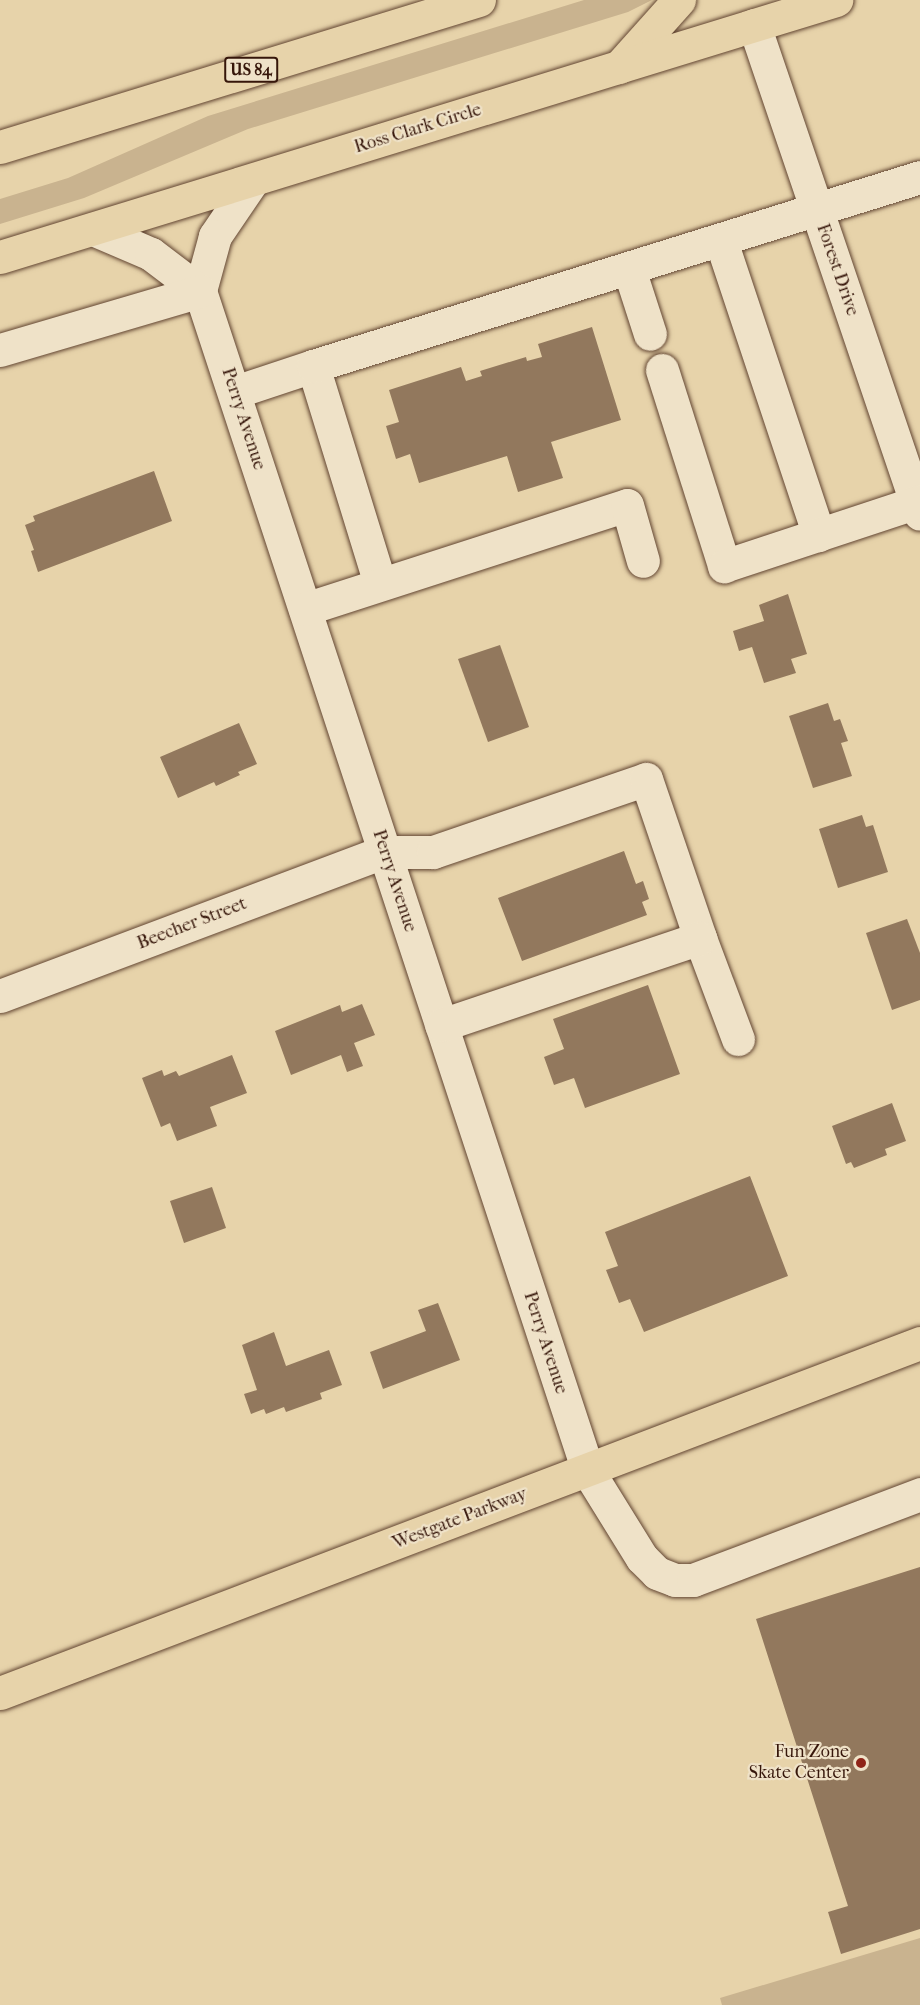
<!DOCTYPE html>
<style>
body{margin:0}
#map{position:relative;width:920px;height:2005px;overflow:hidden;background:#e7d3aa;font-family:"IM FELL French Canon",serif}
div>[style]{position:absolute}
.green>*{inset:0;background:#c9b38f}
.building>*{inset:0;background:#92785d}
.roads{filter:drop-shadow(0 0 2px #624532) drop-shadow(0 0 2px #624532)}
.minor>*{height:33px;margin:-16.5px;padding:0 16.5px;transform-origin:16.5px;border-radius:16.5px;background:#efe2c8}
.major>*{height:33px;margin:-16.5px;padding:0 16.5px;transform-origin:16.5px;border-radius:16.5px;background:#e7d3aa}
.highway>*{height:33px;margin:-16.5px;padding:0 16.5px;transform-origin:16.5px;border-radius:16.5px;background:#e7d3aa}
.dots>*{width:16px;height:16px;translate:-50% -50%;box-sizing:border-box;border:3px solid #efe2c8;border-radius:50%}
span{translate:-50% -50%;white-space:nowrap;text-align:center;line-height:1.15;-webkit-text-stroke:4.5px #efe2c8;paint-order:stroke}
.shield-label span{padding:2px 4px;background:#efe2c8;border:2px solid;border-radius:4px;-webkit-text-stroke-width:0}
.shield-label{font-size:16px;color:#36160a;font-weight:700}
.street-label{font-size:18px;color:#36160a}
.poi-label{font-size:18px;color:#36160a}
.right{translate:-100% -50%;text-align:right}
</style>
<div id="map">
<div class="green">
<i style="clip-path:polygon(584px 0,652px 0,628px 12px,248px 129px,84px 198px,0 224px,0 199px,68px 178px,208px 116px)"></i>
<i style="clip-path:polygon(920px 1938px,920px 2005px,722px 2005px,720px 1998px)"></i>
</div>
<div class="building">
<i style="clip-path:polygon(592px 327px,621px 420px,551px 442px,563px 478px,518px 492px,507px 456px,419px 483px,410px 454px,396px 459px,386px 426px,399px 422px,389px 390px,461px 367px,466px 381px,482px 376px,480px 371px,526px 357px,527px 361px,542px 357px,538px 344px)"></i>
<i style="clip-path:polygon(154px 471px,172px 521px,38px 572px,31px 551px,34px 550px,25px 525px,35px 521px,33px 516px)"></i>
<i style="clip-path:polygon(788px 594px,807px 654px,791px 659px,796px 673px,764px 683px,752px 647px,739px 651px,733px 631px,764px 621px,759px 605px)"></i>
<i style="clip-path:polygon(500px 645px,529px 727px,488px 742px,458px 659px)"></i>
<i style="clip-path:polygon(828px 703px,834px 721px,840px 719px,848px 741px,841px 743px,852px 776px,813px 788px,789px 716px)"></i>
<i style="clip-path:polygon(239px 723px,257px 764px,238px 772px,240px 775px,216px 786px,214px 782px,178px 798px,160px 757px)"></i>
<i style="clip-path:polygon(862px 815px,866px 827px,873px 825px,888px 872px,838px 888px,819px 829px)"></i>
<i style="clip-path:polygon(624px 851px,636px 884px,643px 881px,649px 899px,642px 902px,647px 915px,522px 961px,498px 898px)"></i>
<i style="clip-path:polygon(907px 919px,920px 953px,920px 1000px,892px 1010px,866px 933px)"></i>
<i style="clip-path:polygon(648px 985px,680px 1074px,585px 1108px,574px 1078px,554px 1085px,544px 1057px,564px 1049px,553px 1019px)"></i>
<i style="clip-path:polygon(362px 1004px,375px 1035px,354px 1043px,363px 1066px,347px 1072px,341px 1055px,291px 1075px,275px 1031px,340px 1005px,342px 1012px)"></i>
<i style="clip-path:polygon(232px 1055px,247px 1093px,210px 1107px,217px 1126px,177px 1141px,170px 1123px,161px 1127px,142px 1078px,162px 1070px,164px 1076px,176px 1071px,179px 1076px)"></i>
<i style="clip-path:polygon(892px 1103px,906px 1141px,885px 1149px,887px 1155px,854px 1168px,851px 1162px,846px 1164px,832px 1126px)"></i>
<i style="clip-path:polygon(750px 1176px,788px 1276px,644px 1332px,630px 1299px,619px 1303px,606px 1270px,618px 1266px,605px 1232px)"></i>
<i style="clip-path:polygon(212px 1187px,226px 1228px,184px 1243px,170px 1201px)"></i>
<i style="clip-path:polygon(438px 1303px,460px 1360px,383px 1389px,370px 1352px,426px 1331px,418px 1310px)"></i>
<i style="clip-path:polygon(274px 1332px,286px 1366px,329px 1350px,342px 1385px,320px 1393px,322px 1399px,286px 1412px,284px 1407px,266px 1414px,264px 1409px,251px 1414px,244px 1394px,257px 1390px,242px 1345px)"></i>
<i style="clip-path:polygon(920px 1567px,920px 1929px,841px 1954px,828px 1912px,848px 1906px,756px 1619px)"></i>
</div>
<div class="roads">
<div class="minor">
<i style="left:754px;top:25px;width:516px;rotate:71.25deg"></i>
<i style="left:253px;top:180px;width:68px;rotate:124.2deg"></i>
<i style="left:215px;top:236px;width:57px;rotate:105.3deg"></i>
<i style="left:200px;top:291px;width:1242px;rotate:71.8deg"></i>
<i style="left:588px;top:1471px;width:102px;rotate:58.2deg"></i>
<i style="left:642px;top:1558px;width:21px;rotate:45deg"></i>
<i style="left:657px;top:1573px;width:19px;rotate:21deg"></i>
<i style="left:675px;top:1580px;width:18px"></i>
<i style="left:693px;top:1580px;width:243px;rotate:-20.7deg"></i>
<i style="left:93px;top:229px;width:63px;rotate:23.3deg"></i>
<i style="left:151px;top:254px;width:61px;rotate:37.1deg"></i>
<i style="left:721px;top:241px;width:310px;rotate:71.6deg"></i>
<i style="left:629px;top:269px;width:68px;rotate:72.1deg"></i>
<i style="left:0;top:350px;width:209px;rotate:-16.4deg"></i>
<i style="left:313px;top:366px;width:228px;rotate:72.9deg"></i>
<i style="left:662px;top:370px;width:206px;rotate:72.4deg"></i>
<i style="left:724px;top:566px;width:206px;rotate:-18.3deg"></i>
<i style="left:235px;top:392px;width:82px;rotate:-18.4deg"></i>
<i style="left:313px;top:366px;width:636px;rotate:-17.29deg"></i>
<i style="left:305px;top:609px;width:338px;rotate:-17.9deg"></i>
<i style="left:627px;top:505px;width:58px;rotate:74.1deg"></i>
<i style="left:700px;top:938px;width:108px;rotate:69.4deg"></i>
<i style="left:0;top:996px;width:410px;rotate:-20.6deg"></i>
<i style="left:384px;top:852px;width:49px"></i>
<i style="left:433px;top:852px;width:225px;rotate:-18.9deg"></i>
<i style="left:646px;top:779px;width:168px;rotate:71.2deg"></i>
<i style="left:700px;top:938px;width:273px;rotate:161.4deg"></i>
</div>
<div class="major">
<i style="left:0;top:1693px;width:984px;rotate:-20.83deg"></i>
</div>
<div class="highway">
<i style="left:619px;top:67px;width:90px;rotate:-48.2deg"></i>
<i style="left:0;top:147px;width:501px;rotate:-17.06deg"></i>
<i style="left:0;top:257px;width:875px;rotate:-17.09deg"></i>
</div>
</div>
<div class="dots">
<i style="left:861px;top:1763px;background:#8f2418"></i>
</div>
<div class="shield-label">
<span style="left:251px;top:70px">US 84</span>
</div>
<div class="street-label">
<span style="left:418px;top:129px;rotate:-17deg">Ross Clark Circle</span>
<span style="left:837px;top:270px;rotate:71deg">Forest Drive</span>
<span style="left:243px;top:419px;rotate:72deg">Perry Avenue</span>
<span style="left:394px;top:881px;rotate:72deg">Perry Avenue</span>
<span style="left:192px;top:924px;rotate:-21deg">Beecher Street</span>
<span style="left:545px;top:1343px;rotate:72deg">Perry Avenue</span>
<span style="left:460px;top:1519px;rotate:-21deg">Westgate Parkway</span>
</div>
<div class="poi-label">
<span class="right" style="left:849px;top:1763px">Fun Zone<br>Skate Center</span>
</div>
</div>
